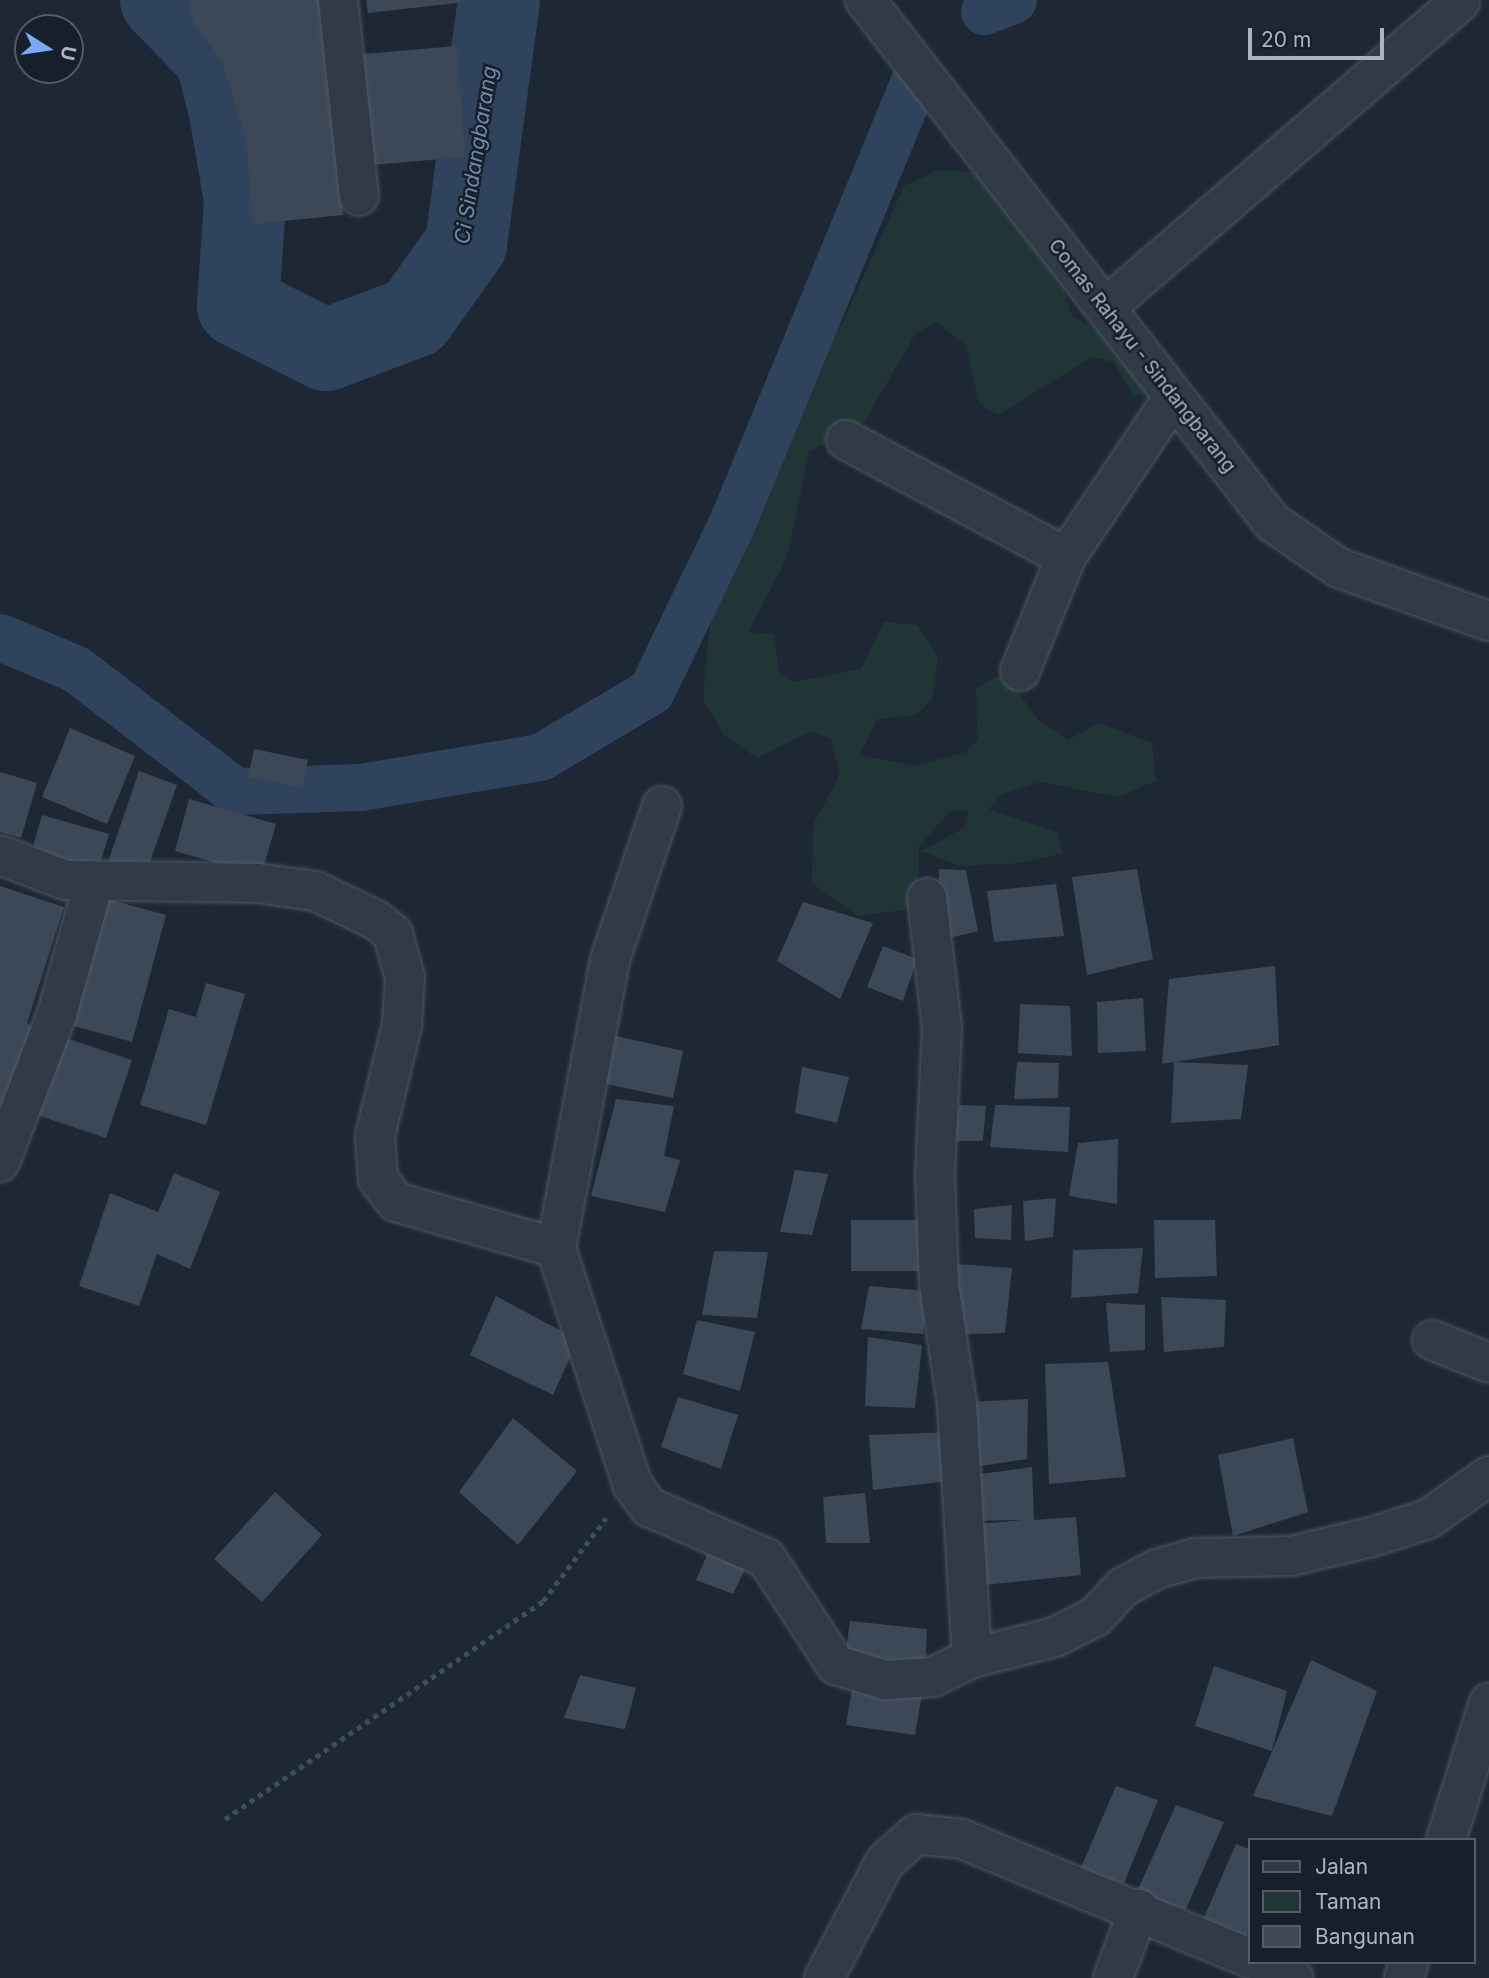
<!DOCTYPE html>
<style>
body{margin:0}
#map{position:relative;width:1489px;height:1978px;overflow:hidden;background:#1e2835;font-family:Inter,sans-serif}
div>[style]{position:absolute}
.green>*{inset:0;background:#213537}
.canal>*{height:47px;margin:-23.5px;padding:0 23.5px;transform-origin:23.5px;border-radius:23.5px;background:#30435d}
.river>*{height:82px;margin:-41px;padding:0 41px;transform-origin:41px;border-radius:41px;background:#30435d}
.building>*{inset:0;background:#3c4858}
.path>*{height:4.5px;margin-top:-2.25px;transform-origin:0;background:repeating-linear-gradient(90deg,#3d5154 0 5px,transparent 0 10px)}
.roads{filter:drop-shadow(0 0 2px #4f5764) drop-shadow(0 0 2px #4f5764)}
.street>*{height:38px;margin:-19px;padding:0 19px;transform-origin:19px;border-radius:19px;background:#313a46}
span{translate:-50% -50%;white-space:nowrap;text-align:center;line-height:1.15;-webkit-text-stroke:5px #171f2a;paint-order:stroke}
.street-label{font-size:19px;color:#abb4c3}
.water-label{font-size:21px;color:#728aad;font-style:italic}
.legend{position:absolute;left:1248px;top:1838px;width:228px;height:126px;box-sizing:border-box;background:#171f2a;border:2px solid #525b67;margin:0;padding:9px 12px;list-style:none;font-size:21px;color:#abb4c3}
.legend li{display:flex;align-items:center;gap:14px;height:35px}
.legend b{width:35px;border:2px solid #525b67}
.north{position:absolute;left:14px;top:14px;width:70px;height:70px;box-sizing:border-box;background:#171f2a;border:2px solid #525b67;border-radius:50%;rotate:102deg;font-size:19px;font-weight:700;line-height:28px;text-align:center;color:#abb4c3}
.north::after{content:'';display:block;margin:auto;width:24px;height:32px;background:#79a9fa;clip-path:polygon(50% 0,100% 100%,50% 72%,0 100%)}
.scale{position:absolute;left:1248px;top:28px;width:136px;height:32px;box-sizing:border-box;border:4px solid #abb4c3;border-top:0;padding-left:9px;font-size:21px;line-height:24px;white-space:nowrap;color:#abb4c3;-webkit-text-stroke:5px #171f2a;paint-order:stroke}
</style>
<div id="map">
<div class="green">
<i style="clip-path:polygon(938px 170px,974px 172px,1024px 194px,1038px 212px,1072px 315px,1141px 357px,1151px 384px,1144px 395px,1134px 396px,1113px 362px,1092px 357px,998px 415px,979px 404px,966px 345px,936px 322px,916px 333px,864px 422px,809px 452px,787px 558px,748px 632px,774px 634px,779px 671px,794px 682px,861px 669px,884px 622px,917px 625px,938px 658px,932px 699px,916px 715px,877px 719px,860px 755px,915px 766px,966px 752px,978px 740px,976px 688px,1005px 673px,1037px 719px,1068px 740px,1099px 723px,1152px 743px,1156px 781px,1118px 797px,1041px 782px,1002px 794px,989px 809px,1058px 833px,1062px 853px,1022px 863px,959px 866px,922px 851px,965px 827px,969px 811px,950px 811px,919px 846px,918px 908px,858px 916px,812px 883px,813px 825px,840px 774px,831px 739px,811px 731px,757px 758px,724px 735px,703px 700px,719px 514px,740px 451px,812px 344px,842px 324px,904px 186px)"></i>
</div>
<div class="canal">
<i style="left:984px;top:11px;width:31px;rotate:-21deg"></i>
<i style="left:0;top:637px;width:82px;rotate:22.8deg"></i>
<i style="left:76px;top:669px;width:200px;rotate:37.5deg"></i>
<i style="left:235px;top:791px;width:125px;rotate:-1.8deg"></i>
<i style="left:360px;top:787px;width:182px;rotate:-9.5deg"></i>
<i style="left:540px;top:757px;width:129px;rotate:-30.7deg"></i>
<i style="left:651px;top:691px;width:184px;rotate:-64.3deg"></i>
<i style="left:731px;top:525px;width:482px;rotate:-67.6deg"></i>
</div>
<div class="river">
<i style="left:161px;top:0;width:79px;rotate:46deg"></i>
<i style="left:216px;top:57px;width:57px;rotate:75.7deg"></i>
<i style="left:230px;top:112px;width:89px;rotate:80.3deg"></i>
<i style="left:245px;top:200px;width:106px;rotate:93.8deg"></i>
<i style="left:238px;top:306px;width:98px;rotate:26.6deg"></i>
<i style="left:326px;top:350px;width:94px;rotate:-20.6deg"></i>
<i style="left:414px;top:317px;width:90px;rotate:-54.5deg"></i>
<i style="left:466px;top:244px;width:246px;rotate:-82.3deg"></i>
</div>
<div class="building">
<i style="clip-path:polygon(188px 0,326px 0,343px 215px,253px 224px,246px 140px,222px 61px,194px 24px)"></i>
<i style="clip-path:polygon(366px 0,466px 0,466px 2px,368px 13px)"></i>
<i style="clip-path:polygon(457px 46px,465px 157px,372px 165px,363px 54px)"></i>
<i style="clip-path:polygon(70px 728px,135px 756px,107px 824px,42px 797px)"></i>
<i style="clip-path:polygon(254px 749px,308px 760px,302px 788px,248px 777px)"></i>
<i style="clip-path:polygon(139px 771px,177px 785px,145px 876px,108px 862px)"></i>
<i style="clip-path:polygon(0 772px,37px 783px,21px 838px,0 832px)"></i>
<i style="clip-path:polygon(189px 799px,276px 824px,261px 876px,175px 851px)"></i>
<i style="clip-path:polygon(42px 815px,109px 834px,97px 874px,31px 854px)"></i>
<i style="clip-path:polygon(939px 869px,966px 870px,978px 931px,937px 941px)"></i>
<i style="clip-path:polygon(1137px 869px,1153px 959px,1087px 975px,1072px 877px)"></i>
<i style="clip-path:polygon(1056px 884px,1064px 936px,994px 942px,987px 891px)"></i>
<i style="clip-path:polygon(0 886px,64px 907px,27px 1023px,37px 1028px,0 1138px)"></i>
<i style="clip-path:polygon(100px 897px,166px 915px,132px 1042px,67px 1024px)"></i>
<i style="clip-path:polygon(803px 902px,873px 923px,840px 999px,777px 961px)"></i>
<i style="clip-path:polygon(883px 946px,917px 959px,903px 1001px,867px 987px)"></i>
<i style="clip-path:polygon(1275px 966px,1279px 1045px,1162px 1064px,1169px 979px)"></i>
<i style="clip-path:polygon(206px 983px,245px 994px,206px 1125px,140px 1105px,169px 1009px,196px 1017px)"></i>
<i style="clip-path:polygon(1143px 998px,1146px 1051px,1098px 1053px,1097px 1002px)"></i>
<i style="clip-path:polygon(1020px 1004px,1070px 1006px,1072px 1056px,1018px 1053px)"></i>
<i style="clip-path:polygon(607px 1034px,683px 1051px,673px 1098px,592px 1081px)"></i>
<i style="clip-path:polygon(57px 1035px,132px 1060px,106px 1138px,31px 1113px)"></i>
<i style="clip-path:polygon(1017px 1062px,1059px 1063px,1058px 1098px,1014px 1099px)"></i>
<i style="clip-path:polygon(1174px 1062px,1248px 1065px,1241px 1119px,1171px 1123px)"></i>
<i style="clip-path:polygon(802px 1067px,849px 1077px,837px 1123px,795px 1113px)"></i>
<i style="clip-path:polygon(616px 1099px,674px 1106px,664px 1156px,680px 1160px,665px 1212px,591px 1196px)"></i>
<i style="clip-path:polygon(959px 1105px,986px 1106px,983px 1141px,955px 1141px)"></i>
<i style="clip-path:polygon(995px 1105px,1070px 1107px,1068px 1152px,990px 1147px)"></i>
<i style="clip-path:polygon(1118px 1139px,1117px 1204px,1069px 1196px,1078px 1143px)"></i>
<i style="clip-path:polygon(795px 1170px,828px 1174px,812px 1235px,780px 1232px)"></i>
<i style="clip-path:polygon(174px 1173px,220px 1192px,190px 1269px,157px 1254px,139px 1306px,79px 1286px,110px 1193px,158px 1212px)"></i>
<i style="clip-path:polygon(1056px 1198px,1053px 1237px,1025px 1241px,1023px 1201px)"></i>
<i style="clip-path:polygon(1012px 1205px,1011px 1240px,975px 1238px,974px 1209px)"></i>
<i style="clip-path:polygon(851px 1220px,923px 1220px,923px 1271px,851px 1271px)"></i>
<i style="clip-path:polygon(1154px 1220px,1215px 1220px,1217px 1276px,1155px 1278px)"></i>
<i style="clip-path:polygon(1143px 1248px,1138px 1293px,1071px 1298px,1073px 1250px)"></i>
<i style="clip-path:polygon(714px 1251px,768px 1252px,757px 1318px,702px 1315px)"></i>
<i style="clip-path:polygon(956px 1264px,1012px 1268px,1005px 1333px,947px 1335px)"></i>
<i style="clip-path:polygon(869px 1286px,928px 1291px,923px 1334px,861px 1329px)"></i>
<i style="clip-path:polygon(496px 1296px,578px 1340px,553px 1395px,470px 1355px)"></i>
<i style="clip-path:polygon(1161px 1297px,1226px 1300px,1224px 1347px,1164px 1352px)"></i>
<i style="clip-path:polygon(1106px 1303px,1145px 1305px,1145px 1350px,1110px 1352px)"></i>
<i style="clip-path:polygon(697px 1320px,755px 1332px,740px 1391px,683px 1374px)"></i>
<i style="clip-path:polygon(868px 1337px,922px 1345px,915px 1408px,865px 1406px)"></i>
<i style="clip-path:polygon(1108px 1362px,1126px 1477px,1049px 1484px,1045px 1364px)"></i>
<i style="clip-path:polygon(678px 1397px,738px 1415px,721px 1469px,661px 1447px)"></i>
<i style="clip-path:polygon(1028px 1399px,1027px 1459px,968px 1468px,966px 1402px)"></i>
<i style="clip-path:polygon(513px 1418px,577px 1471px,518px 1545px,459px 1492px)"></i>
<i style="clip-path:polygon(954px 1432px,956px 1480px,873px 1490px,869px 1435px)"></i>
<i style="clip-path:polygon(1293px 1438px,1308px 1512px,1233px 1536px,1218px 1455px)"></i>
<i style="clip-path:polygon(1032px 1467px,1034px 1520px,1076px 1517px,1081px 1575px,975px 1586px,979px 1524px,1023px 1520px,968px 1521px,966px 1476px)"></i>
<i style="clip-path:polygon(275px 1492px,322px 1535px,262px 1602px,214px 1559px)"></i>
<i style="clip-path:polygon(865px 1493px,870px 1543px,826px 1543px,823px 1497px)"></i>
<i style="clip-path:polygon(712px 1544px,749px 1561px,733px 1594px,696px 1580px)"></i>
<i style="clip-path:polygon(850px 1621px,927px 1629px,925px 1667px,845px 1660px)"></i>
<i style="clip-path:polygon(1311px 1660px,1377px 1691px,1332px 1816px,1253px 1796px)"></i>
<i style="clip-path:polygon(1214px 1666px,1287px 1691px,1272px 1751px,1195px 1726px)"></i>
<i style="clip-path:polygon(580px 1675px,636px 1688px,625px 1729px,564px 1718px)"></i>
<i style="clip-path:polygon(853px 1683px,922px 1694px,915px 1735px,846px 1725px)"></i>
<i style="clip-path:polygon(1116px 1786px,1158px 1800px,1124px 1883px,1079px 1872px)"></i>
<i style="clip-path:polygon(1176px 1805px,1224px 1822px,1186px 1909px,1135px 1896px)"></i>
<i style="clip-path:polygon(1236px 1844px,1249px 1849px,1249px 1929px,1242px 1947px,1199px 1929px)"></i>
</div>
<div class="path">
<i style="left:225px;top:1819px;width:386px;rotate:-34.4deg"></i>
<i style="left:543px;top:1601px;width:104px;rotate:-52.8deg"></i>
</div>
<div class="roads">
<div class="street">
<i style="left:338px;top:0;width:197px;rotate:83.9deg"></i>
<i style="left:865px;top:0;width:662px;rotate:52.06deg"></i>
<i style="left:1272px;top:522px;width:81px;rotate:34.5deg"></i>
<i style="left:1339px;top:568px;width:159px;rotate:19.5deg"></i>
<i style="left:1105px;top:308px;width:469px;rotate:-40.8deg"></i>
<i style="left:846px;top:440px;width:249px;rotate:28deg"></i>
<i style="left:1020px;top:671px;width:123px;rotate:-68deg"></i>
<i style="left:1066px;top:557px;width:190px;rotate:-56.1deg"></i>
<i style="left:662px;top:806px;width:163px;rotate:108.7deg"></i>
<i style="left:610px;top:960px;width:293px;rotate:100.6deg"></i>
<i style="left:556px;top:1248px;width:248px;rotate:72.1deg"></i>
<i style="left:632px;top:1484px;width:29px;rotate:54deg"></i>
<i style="left:649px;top:1507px;width:128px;rotate:23.6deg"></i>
<i style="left:766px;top:1558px;width:128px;rotate:56.8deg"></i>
<i style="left:836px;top:1665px;width:51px;rotate:17deg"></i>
<i style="left:885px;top:1680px;width:48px;rotate:-3.6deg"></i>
<i style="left:933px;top:1677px;width:43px;rotate:-26deg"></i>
<i style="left:972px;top:1658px;width:86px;rotate:-14.2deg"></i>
<i style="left:1055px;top:1637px;width:45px;rotate:-26.6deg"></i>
<i style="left:1095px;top:1617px;width:41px;rotate:-47deg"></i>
<i style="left:1123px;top:1587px;width:38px;rotate:-28deg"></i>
<i style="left:1157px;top:1569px;width:40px;rotate:-16deg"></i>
<i style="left:1195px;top:1558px;width:96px;rotate:-1.2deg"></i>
<i style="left:1291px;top:1556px;width:83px;rotate:-13.2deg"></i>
<i style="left:1372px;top:1537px;width:59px;rotate:-17.8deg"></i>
<i style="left:1428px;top:1519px;width:75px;rotate:-35.2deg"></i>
<i style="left:0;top:855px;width:70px;rotate:21deg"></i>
<i style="left:65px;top:880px;width:192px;rotate:0.9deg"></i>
<i style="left:257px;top:883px;width:59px;rotate:7.9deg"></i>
<i style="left:315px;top:891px;width:68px;rotate:25.4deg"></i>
<i style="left:376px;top:920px;width:22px;rotate:39deg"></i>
<i style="left:393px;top:934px;width:46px;rotate:74.7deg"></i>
<i style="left:405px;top:978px;width:47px;rotate:93.7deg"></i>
<i style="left:402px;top:1025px;width:114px;rotate:103.7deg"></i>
<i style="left:375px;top:1136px;width:43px;rotate:86deg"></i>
<i style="left:378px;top:1179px;width:29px;rotate:52deg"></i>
<i style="left:396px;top:1202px;width:166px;rotate:16deg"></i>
<i style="left:927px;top:898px;width:130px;rotate:83.4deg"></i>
<i style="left:942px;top:1027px;width:148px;rotate:92.7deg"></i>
<i style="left:935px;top:1175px;width:109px;rotate:87.9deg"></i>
<i style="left:939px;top:1284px;width:122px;rotate:81.5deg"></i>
<i style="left:957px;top:1405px;width:253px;rotate:86.6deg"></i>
<i style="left:0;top:1162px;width:159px;rotate:-68.9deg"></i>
<i style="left:57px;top:1014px;width:137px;rotate:-74.3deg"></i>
<i style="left:1432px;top:1340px;width:61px;rotate:22deg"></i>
<i style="left:1446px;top:1840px;width:144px;rotate:-72.6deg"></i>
<i style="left:1259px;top:1962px;width:38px;rotate:25deg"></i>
<i style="left:824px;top:1978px;width:131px;rotate:-62.3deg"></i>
<i style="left:885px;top:1862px;width:42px;rotate:-42.1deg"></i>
<i style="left:916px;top:1834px;width:46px;rotate:6.2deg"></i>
<i style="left:962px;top:1839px;width:311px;rotate:22.5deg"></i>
<i style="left:1113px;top:1978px;width:74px;rotate:-69.4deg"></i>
<i style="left:1404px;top:1978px;width:17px;rotate:-73deg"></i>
</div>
</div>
<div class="street-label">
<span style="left:1142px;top:356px;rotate:52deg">Comas Rahayu - Sindangbarang</span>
</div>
<div class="water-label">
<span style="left:476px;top:155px;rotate:-81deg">Ci Sindangbarang</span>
</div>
<ul class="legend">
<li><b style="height:9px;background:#313a46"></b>Jalan</li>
<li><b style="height:19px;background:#213537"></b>Taman</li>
<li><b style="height:19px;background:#3c4858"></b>Bangunan</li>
</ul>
<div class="north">U</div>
<div class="scale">20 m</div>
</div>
